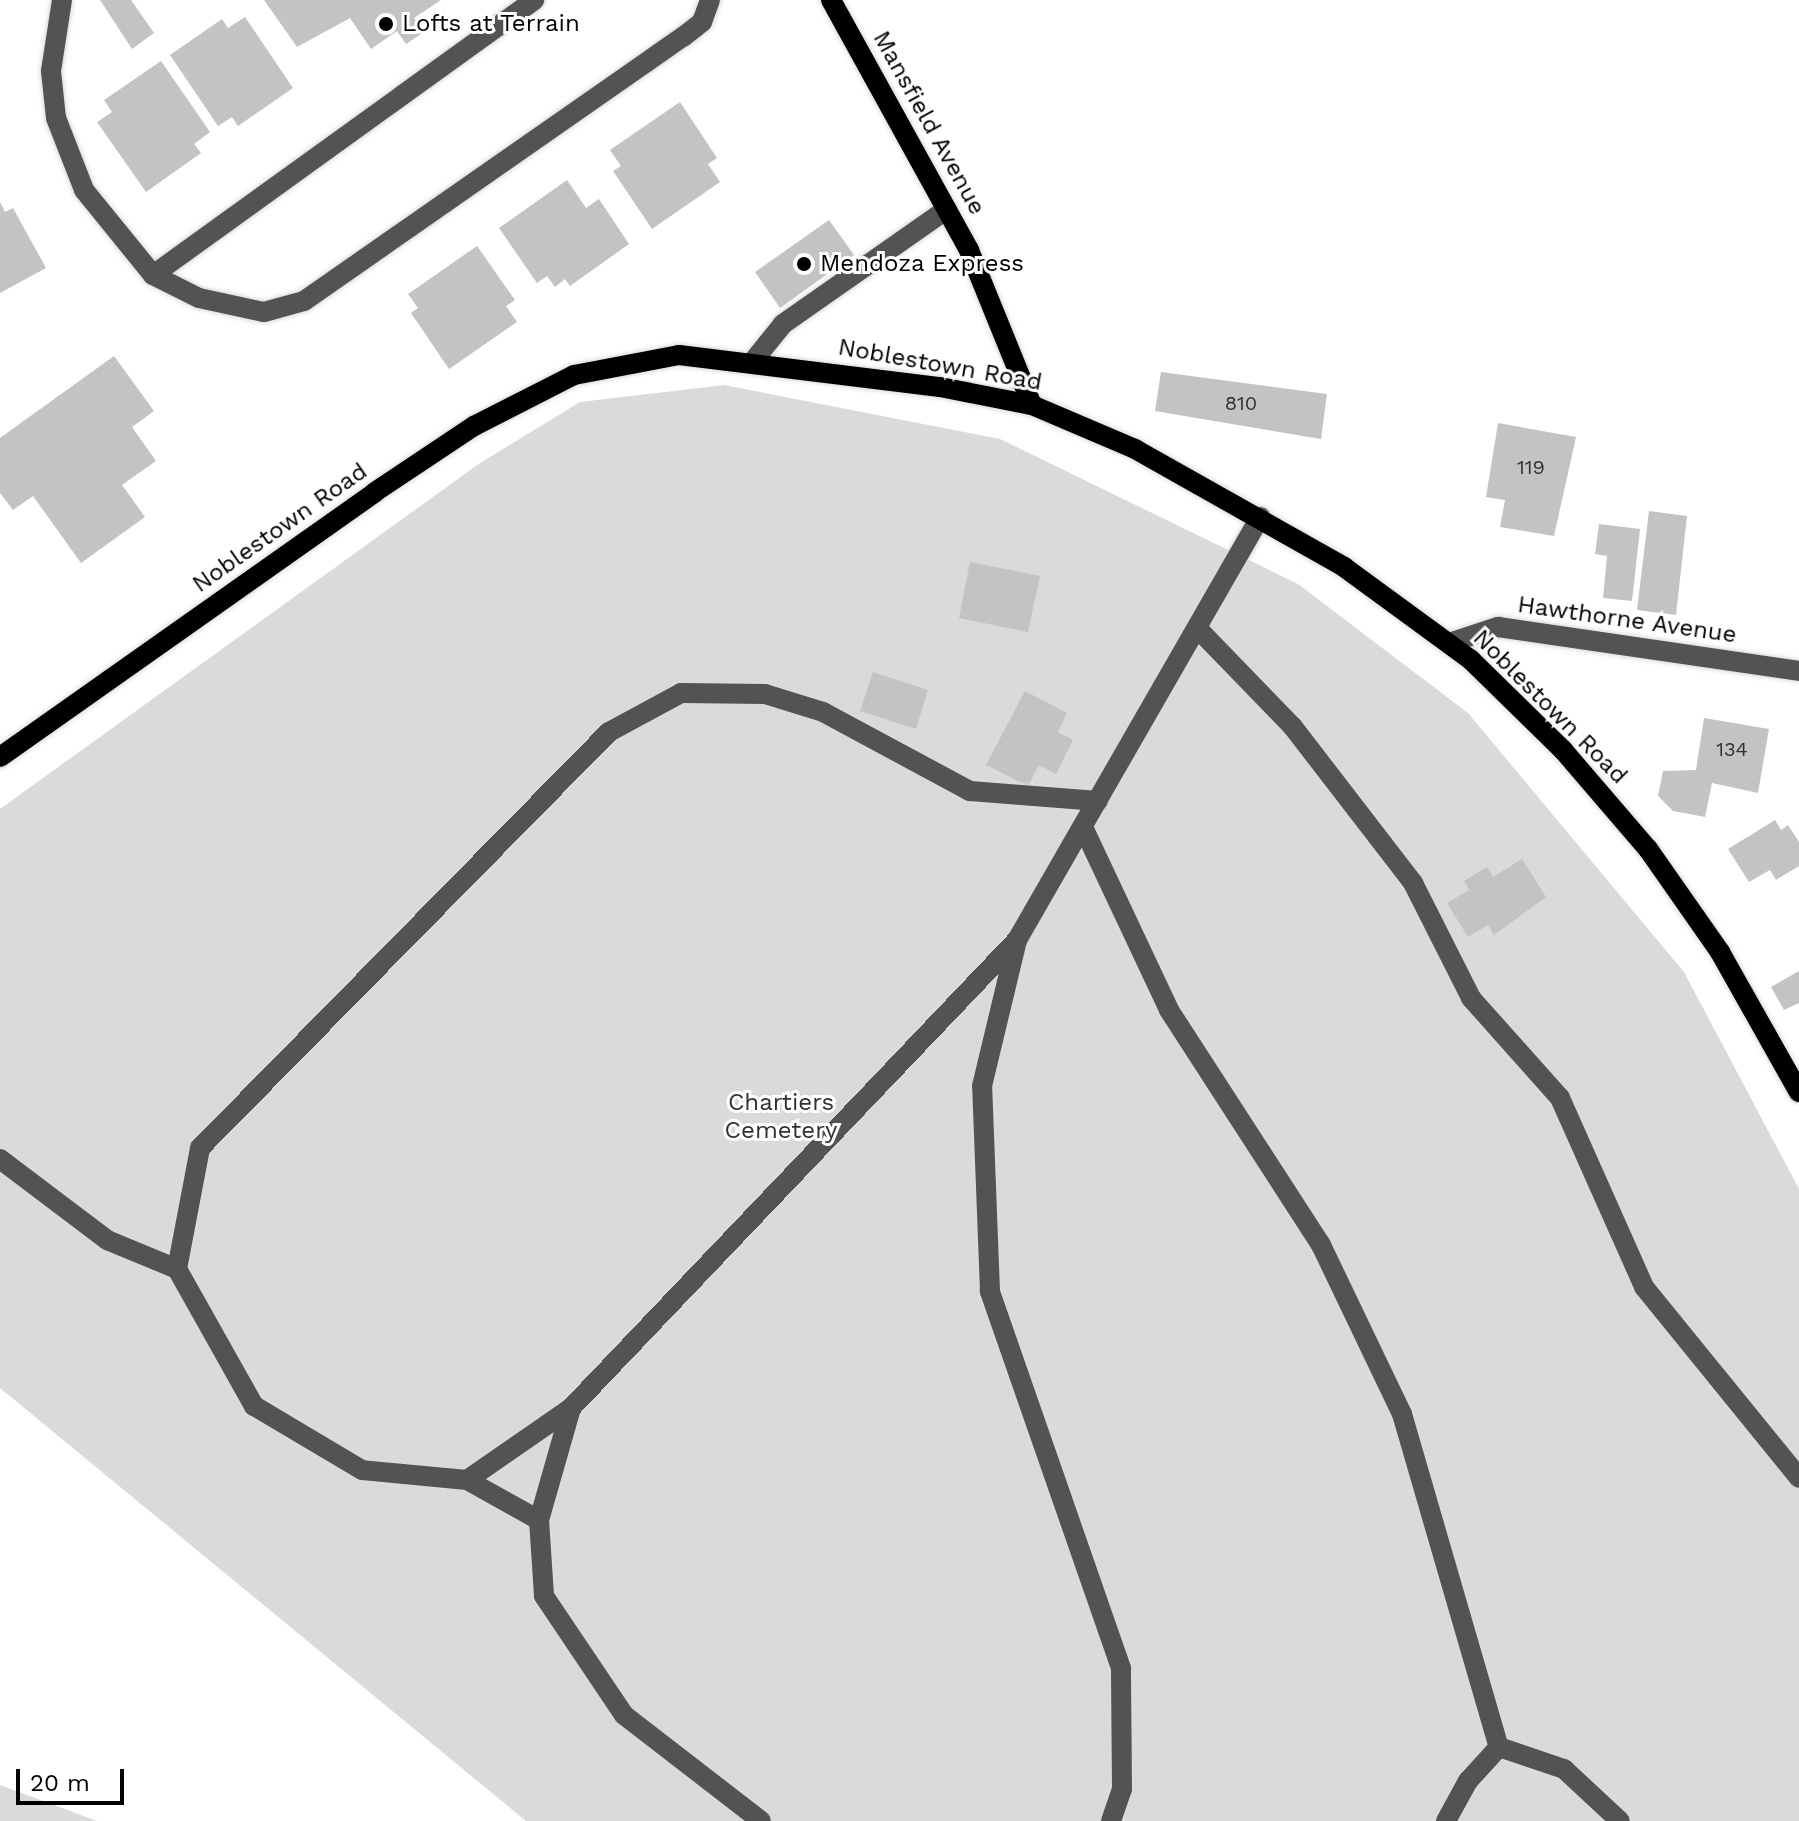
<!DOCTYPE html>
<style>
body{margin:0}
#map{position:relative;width:1799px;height:1821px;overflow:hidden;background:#fff;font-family:"Work Sans",sans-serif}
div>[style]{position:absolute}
.green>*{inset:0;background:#dadada}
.building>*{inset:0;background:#c3c3c3}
.roads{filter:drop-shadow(0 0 2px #dbdbdb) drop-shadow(0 0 2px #dbdbdb)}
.minor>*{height:20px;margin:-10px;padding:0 10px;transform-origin:10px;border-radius:10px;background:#535353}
.major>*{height:20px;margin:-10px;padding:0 10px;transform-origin:10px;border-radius:10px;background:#000}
.dots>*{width:22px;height:22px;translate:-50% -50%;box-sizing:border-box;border:4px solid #fff;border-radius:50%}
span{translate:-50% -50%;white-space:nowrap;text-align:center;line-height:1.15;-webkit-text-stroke:6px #fff;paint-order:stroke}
.number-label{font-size:20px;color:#313131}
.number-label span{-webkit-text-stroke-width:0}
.poi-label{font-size:24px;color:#000}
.left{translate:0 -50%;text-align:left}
.street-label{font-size:24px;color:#000}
.park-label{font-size:24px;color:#313131}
.scale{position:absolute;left:16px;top:1769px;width:108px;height:36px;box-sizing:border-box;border:4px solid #000;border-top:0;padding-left:10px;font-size:24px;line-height:28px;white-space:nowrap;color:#000;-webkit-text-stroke:6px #fff;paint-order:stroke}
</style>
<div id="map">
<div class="green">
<i style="clip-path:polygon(724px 385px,1000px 439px,1298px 584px,1468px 713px,1684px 972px,1799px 1189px,1799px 1821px,526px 1821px,0 1388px,0 809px,480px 463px,580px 402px)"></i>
<i style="clip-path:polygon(0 1785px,97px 1821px,0 1821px)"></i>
</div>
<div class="building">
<i style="clip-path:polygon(100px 0,131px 0,154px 33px,132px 49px)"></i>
<i style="clip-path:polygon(264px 0,441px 0,414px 18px,424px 32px,406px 44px,397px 31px,371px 49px,350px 18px,297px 47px)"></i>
<i style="clip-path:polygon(245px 17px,293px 88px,238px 126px,232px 117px,218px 126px,170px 55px,222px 19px,228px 28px)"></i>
<i style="clip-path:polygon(161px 61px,210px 132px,194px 144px,201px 153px,146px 192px,97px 122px,112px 112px,104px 100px)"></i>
<i style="clip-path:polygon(680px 102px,717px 158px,708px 164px,720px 182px,652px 229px,613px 171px,621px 166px,610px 150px)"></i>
<i style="clip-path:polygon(567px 180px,586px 208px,599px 199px,629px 244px,570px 286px,565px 279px,555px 287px,547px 276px,537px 283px,499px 228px)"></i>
<i style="clip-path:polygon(0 202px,5px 212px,13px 208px,46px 268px,0 293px)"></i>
<i style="clip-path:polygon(829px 220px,854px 255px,780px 308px,755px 272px)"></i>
<i style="clip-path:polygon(477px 246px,515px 300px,506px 306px,517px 322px,449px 369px,411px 313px,418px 308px,408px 294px)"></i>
<i style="clip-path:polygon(114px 356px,154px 411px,132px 427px,156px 461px,122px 485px,145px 517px,81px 563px,33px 496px,13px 510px,0 493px,0 438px)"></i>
<i style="clip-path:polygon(1161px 372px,1327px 394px,1321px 439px,1155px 411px)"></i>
<i style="clip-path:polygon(1498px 423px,1576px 437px,1554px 536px,1500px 527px,1505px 500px,1486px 497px)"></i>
<i style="clip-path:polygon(1649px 511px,1687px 516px,1676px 615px,1637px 610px)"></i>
<i style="clip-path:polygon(1599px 524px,1640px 529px,1632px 601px,1603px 598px,1607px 556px,1595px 554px)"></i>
<i style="clip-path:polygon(970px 562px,1040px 576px,1028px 632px,959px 618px)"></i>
<i style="clip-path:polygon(873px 672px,928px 690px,916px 729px,860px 711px)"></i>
<i style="clip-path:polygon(1025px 691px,1067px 713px,1058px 732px,1073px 740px,1056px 774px,1039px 765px,1028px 786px,986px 765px)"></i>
<i style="clip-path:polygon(1704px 718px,1769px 729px,1758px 793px,1712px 783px,1705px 817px,1673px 811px,1658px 796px,1663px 771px,1696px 770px)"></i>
<i style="clip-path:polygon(1775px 820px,1781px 830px,1788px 825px,1799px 842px,1799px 866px,1776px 880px,1770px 870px,1749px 882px,1728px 849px)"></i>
<i style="clip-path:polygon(1522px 859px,1546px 897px,1494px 935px,1488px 925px,1468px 937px,1447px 903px,1469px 890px,1464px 881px,1487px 867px,1493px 877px)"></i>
<i style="clip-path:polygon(1799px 971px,1799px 1003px,1784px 1010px,1771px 987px)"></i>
</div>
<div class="roads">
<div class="minor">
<i style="left:62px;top:0;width:72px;rotate:98.8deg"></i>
<i style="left:51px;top:71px;width:47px;rotate:83.9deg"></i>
<i style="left:56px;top:118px;width:77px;rotate:68.7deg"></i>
<i style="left:84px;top:190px;width:109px;rotate:50.9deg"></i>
<i style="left:153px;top:275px;width:51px;rotate:26.6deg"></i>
<i style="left:199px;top:298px;width:66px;rotate:12.2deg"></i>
<i style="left:264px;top:312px;width:41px;rotate:-15.4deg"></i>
<i style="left:304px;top:301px;width:462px;rotate:-34.9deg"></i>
<i style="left:683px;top:37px;width:24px;rotate:-38deg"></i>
<i style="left:702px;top:22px;width:23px;rotate:-70deg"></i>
<i style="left:153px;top:275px;width:470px;rotate:-35.8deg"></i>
<i style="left:754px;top:360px;width:46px;rotate:-51.1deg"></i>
<i style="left:783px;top:324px;width:200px;rotate:-35deg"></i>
<i style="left:1199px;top:630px;width:135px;rotate:45.9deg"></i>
<i style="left:1293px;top:727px;width:197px;rotate:52.4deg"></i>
<i style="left:1413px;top:883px;width:129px;rotate:63.2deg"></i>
<i style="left:1471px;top:998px;width:134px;rotate:48.3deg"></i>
<i style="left:1560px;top:1098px;width:207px;rotate:66deg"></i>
<i style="left:1644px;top:1287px;width:246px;rotate:50.9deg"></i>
<i style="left:1449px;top:643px;width:52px;rotate:-18.1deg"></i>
<i style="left:1498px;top:627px;width:304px;rotate:8.3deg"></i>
<i style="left:1083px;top:827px;width:202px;rotate:64.8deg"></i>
<i style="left:1169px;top:1010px;width:280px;rotate:57.1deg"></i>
<i style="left:1321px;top:1245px;width:187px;rotate:64.4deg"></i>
<i style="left:1402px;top:1414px;width:347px;rotate:73.8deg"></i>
<i style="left:1017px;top:940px;width:646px;rotate:133.62deg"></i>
<i style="left:571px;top:1408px;width:126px;rotate:145.3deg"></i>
<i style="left:467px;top:1480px;width:105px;rotate:-174.6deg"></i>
<i style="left:362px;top:1470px;width:126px;rotate:-149.3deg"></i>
<i style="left:254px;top:1406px;width:157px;rotate:-119.3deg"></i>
<i style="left:177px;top:1269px;width:123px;rotate:-79.2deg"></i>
<i style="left:200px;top:1148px;width:583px;rotate:-45.49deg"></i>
<i style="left:609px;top:732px;width:82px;rotate:-28.4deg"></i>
<i style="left:681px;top:693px;width:84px;rotate:0.7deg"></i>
<i style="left:765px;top:694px;width:61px;rotate:17.2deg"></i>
<i style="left:823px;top:712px;width:167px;rotate:28.3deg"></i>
<i style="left:970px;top:791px;width:128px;rotate:4.5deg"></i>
<i style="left:0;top:1159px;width:134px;rotate:37.1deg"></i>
<i style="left:107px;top:1240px;width:76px;rotate:22.5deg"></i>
<i style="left:571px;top:1408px;width:116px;rotate:105.9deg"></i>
<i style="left:539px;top:1520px;width:76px;rotate:86.2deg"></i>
<i style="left:544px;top:1596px;width:143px;rotate:56.1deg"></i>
<i style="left:624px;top:1715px;width:173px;rotate:37.7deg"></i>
<i style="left:467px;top:1480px;width:82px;rotate:29.1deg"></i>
<i style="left:1111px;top:1821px;width:34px;rotate:-71deg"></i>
<i style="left:1122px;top:1789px;width:121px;rotate:-90.5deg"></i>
<i style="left:1121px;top:1668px;width:399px;rotate:-109.2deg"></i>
<i style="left:990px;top:1291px;width:205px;rotate:-92.2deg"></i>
<i style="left:982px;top:1086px;width:150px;rotate:-76.5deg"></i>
<i style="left:1017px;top:940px;width:488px;rotate:-60.1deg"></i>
<i style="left:1446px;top:1821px;width:46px;rotate:-61.2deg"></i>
<i style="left:1468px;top:1781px;width:46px;rotate:-47.6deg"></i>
<i style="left:1499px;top:1747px;width:69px;rotate:18.7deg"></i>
<i style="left:1564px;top:1769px;width:76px;rotate:42.9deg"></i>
</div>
<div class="major">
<i style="left:831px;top:0;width:286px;rotate:61.1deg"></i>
<i style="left:969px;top:250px;width:167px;rotate:67.9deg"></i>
<i style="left:0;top:757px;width:459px;rotate:-35.2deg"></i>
<i style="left:375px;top:492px;width:119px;rotate:-33.7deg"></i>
<i style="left:474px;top:426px;width:112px;rotate:-27deg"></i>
<i style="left:574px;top:375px;width:107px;rotate:-10.8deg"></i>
<i style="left:679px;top:355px;width:263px;rotate:7deg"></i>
<i style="left:940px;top:387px;width:94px;rotate:11.1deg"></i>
<i style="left:1032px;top:405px;width:112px;rotate:23.1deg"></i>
<i style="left:1135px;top:449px;width:240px;rotate:29.4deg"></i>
<i style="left:1344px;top:567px;width:157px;rotate:36.2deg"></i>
<i style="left:1471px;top:660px;width:129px;rotate:44.4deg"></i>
<i style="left:1563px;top:750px;width:130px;rotate:49.4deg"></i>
<i style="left:1648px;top:849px;width:126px;rotate:55deg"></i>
<i style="left:1720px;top:952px;width:161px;rotate:60.6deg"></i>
</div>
</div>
<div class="dots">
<i style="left:386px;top:24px;background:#000"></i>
<i style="left:804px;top:264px;background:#000"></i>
</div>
<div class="number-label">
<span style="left:1241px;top:403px">810</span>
<span style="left:1531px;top:467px">119</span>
<span style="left:1732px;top:749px">134</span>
</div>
<div class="poi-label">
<span class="left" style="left:402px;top:24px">Lofts at Terrain</span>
<span class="left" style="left:820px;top:264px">Mendoza Express</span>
</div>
<div class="street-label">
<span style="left:929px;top:123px;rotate:61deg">Mansfield Avenue</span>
<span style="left:940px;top:365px;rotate:10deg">Noblestown Road</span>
<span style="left:280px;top:528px;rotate:-35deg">Noblestown Road</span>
<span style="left:1627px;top:620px;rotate:8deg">Hawthorne Avenue</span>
<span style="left:1550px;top:707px;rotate:45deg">Noblestown Road</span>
</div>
<div class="park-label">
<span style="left:781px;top:1117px">Chartiers<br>Cemetery</span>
</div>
<div class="scale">20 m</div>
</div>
